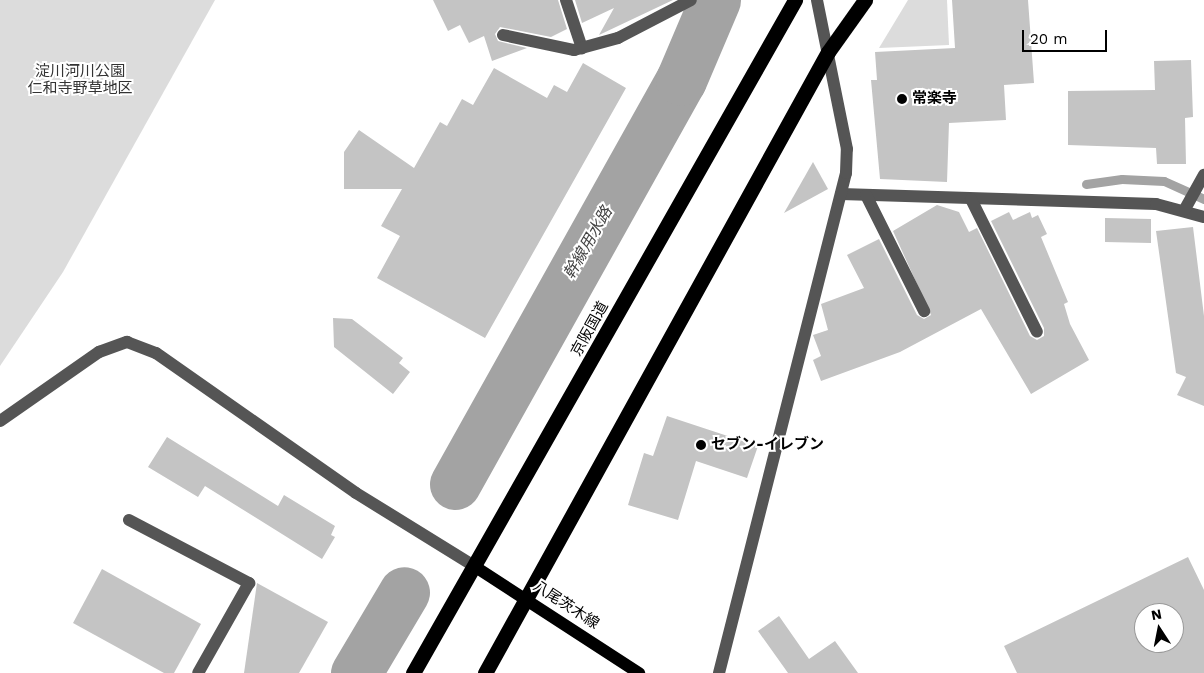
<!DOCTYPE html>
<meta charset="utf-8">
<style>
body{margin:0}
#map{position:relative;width:1204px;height:673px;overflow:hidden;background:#fff;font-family:"Work Sans","Noto Sans JP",sans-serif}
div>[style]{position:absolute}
.green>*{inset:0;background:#dcdcdc}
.stream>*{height:9px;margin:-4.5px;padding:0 4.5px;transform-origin:4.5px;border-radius:4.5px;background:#a3a3a3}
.river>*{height:51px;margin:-25.5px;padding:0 25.5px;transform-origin:25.5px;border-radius:25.5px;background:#a3a3a3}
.building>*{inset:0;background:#c4c4c4}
.minor>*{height:12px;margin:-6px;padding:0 6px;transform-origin:6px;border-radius:6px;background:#555}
.major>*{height:12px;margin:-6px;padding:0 6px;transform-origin:6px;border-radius:6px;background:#000}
.highway>*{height:15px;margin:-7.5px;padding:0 7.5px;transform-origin:7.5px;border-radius:7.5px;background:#000}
.dots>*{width:14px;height:14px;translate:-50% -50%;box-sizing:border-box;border:2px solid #fff;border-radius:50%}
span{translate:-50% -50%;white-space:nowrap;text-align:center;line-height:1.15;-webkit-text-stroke:4px #fff;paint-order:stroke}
.park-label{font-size:15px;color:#333}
.poi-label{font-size:15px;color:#000;font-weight:700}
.left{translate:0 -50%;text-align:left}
.street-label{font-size:15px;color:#000}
.water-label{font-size:16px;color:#444;font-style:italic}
.north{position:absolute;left:1134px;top:603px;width:50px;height:50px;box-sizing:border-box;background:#fff;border:1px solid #999;border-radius:50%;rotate:349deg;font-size:14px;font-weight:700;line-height:20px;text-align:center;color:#000}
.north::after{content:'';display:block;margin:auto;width:18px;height:22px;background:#000;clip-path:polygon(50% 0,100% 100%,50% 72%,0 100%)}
.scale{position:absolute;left:1022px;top:30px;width:85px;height:22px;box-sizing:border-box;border:2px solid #000;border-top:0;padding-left:6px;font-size:15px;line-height:18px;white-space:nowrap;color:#000;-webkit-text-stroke:4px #fff;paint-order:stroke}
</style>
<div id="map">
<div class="green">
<i style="clip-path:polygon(0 0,215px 0,63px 272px,0 366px)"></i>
<i style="clip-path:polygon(908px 0,947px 0,949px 45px,879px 48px)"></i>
</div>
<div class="stream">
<i style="left:1086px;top:184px;width:36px;rotate:-8deg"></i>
<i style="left:1122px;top:179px;width:42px;rotate:2.7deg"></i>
<i style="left:1164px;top:181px;width:44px;rotate:24.2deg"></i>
</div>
<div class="river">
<i style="left:455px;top:484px;width:463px;rotate:-60.8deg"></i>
<i style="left:681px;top:80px;width:87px;rotate:-67deg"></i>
<i style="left:356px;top:673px;width:94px;rotate:-59.3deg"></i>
</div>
<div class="building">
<i style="clip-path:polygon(433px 0,558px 0,567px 29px,551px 37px,500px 27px,495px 34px,498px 41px,527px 48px,492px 61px,484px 36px,469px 43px,460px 25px,448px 31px)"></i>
<i style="clip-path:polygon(575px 0,673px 0,599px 35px,614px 8px,582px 23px)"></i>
<i style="clip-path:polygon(952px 0,1028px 0,1034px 83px,1004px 85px,1006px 120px,949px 123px,947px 182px,880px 179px,871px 80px,877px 80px,875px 52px,955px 48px)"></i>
<i style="clip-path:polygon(1191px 60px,1193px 117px,1185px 118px,1186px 164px,1157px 164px,1156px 148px,1068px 145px,1068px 91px,1155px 90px,1154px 61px)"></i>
<i style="clip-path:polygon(583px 63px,626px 88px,485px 338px,377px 278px,400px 236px,381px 226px,402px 189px,344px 189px,344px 152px,359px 130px,414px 168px,440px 122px,447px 126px,462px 99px,473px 105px,494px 68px,547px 98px,554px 85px,567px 92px)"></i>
<i style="clip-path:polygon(813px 162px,828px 189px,784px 213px)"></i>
<i style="clip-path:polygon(937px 205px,959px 212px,969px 232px,977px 228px,1030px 336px,1037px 340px,1044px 336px,1044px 328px,991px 221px,1009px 212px,1013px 220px,1030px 212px,1032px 218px,1038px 215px,1047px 234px,1041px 237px,1068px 302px,1064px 304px,1070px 324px,1089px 360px,1031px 394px,981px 309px,900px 352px,821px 381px,813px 360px,821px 356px,813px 335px,828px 330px,821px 304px,864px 288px,847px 255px,879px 239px,917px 315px,924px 319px,931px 315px,893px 231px)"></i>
<i style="clip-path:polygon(1105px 218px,1151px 219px,1151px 243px,1105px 242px)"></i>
<i style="clip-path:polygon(1193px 227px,1204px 316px,1204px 406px,1177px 395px,1186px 377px,1176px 373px,1156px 231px)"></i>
<i style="clip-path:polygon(333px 318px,352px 319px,403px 358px,399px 363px,410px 372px,393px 394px,334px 347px)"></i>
<i style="clip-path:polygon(667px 416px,758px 446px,747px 478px,696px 461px,678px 520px,628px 505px,644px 453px,653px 456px)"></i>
<i style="clip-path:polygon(167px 437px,278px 506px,284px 495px,335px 526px,331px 535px,335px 537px,322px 559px,205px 486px,198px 497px,148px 467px)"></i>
<i style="clip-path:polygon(evenodd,1188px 557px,1204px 590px,1204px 673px,1017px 673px,1004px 646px,1188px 557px,1144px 613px,1174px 613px,1174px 643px,1144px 643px,1144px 613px)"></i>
<i style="clip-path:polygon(102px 569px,201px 624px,174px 673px,164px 673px,73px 623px)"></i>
<i style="clip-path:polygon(257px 583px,328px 622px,299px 673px,244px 673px)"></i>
<i style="clip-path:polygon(779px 616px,809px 659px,835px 641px,858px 673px,788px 673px,758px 631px)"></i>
</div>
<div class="minor">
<i style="left:566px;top:0;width:51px;rotate:71.6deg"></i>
<i style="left:503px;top:35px;width:73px;rotate:11.9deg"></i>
<i style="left:574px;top:50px;width:46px;rotate:-15.3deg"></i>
<i style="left:618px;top:38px;width:82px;rotate:-27.5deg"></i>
<i style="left:841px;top:194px;width:315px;rotate:1.8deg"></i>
<i style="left:1156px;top:204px;width:50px;rotate:15.2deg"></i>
<i style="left:866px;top:195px;width:130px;rotate:63.4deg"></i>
<i style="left:971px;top:199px;width:148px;rotate:63.6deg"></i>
<i style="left:1185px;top:209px;width:39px;rotate:-61deg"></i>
<i style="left:0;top:421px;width:121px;rotate:-34.9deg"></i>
<i style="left:99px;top:352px;width:30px;rotate:-20deg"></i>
<i style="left:127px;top:342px;width:31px;rotate:21deg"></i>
<i style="left:156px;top:353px;width:244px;rotate:35deg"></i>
<i style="left:356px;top:493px;width:139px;rotate:31.7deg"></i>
<i style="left:129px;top:520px;width:136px;rotate:27.7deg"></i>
<i style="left:249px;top:583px;width:103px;rotate:119.5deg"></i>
<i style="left:719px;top:673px;width:516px;rotate:-75.75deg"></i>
<i style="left:846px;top:173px;width:24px;rotate:-88deg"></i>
<i style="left:847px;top:149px;width:152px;rotate:-101.4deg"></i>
</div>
<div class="major">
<i style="left:474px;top:566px;width:197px;rotate:33deg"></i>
</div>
<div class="highway">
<i style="left:413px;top:673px;width:774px;rotate:-60.42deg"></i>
<i style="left:485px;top:673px;width:709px;rotate:-61.09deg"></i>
<i style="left:828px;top:52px;width:64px;rotate:-54.6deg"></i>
</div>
<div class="dots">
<i style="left:902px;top:99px;background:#000"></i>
<i style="left:701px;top:445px;background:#000"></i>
</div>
<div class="park-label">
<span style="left:80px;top:80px">淀川河川公園<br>仁和寺野草地区</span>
</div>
<div class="poi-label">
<span class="left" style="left:912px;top:99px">常楽寺</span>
<span class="left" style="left:711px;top:445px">セブン-イレブン</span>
</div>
<div class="street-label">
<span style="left:590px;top:329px;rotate:-61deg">京阪国道</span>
<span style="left:566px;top:605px;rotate:33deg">八尾茨木線</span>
</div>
<div class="water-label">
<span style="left:588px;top:243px;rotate:-60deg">幹線用水路</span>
</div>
<div class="north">N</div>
<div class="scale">20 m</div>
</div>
